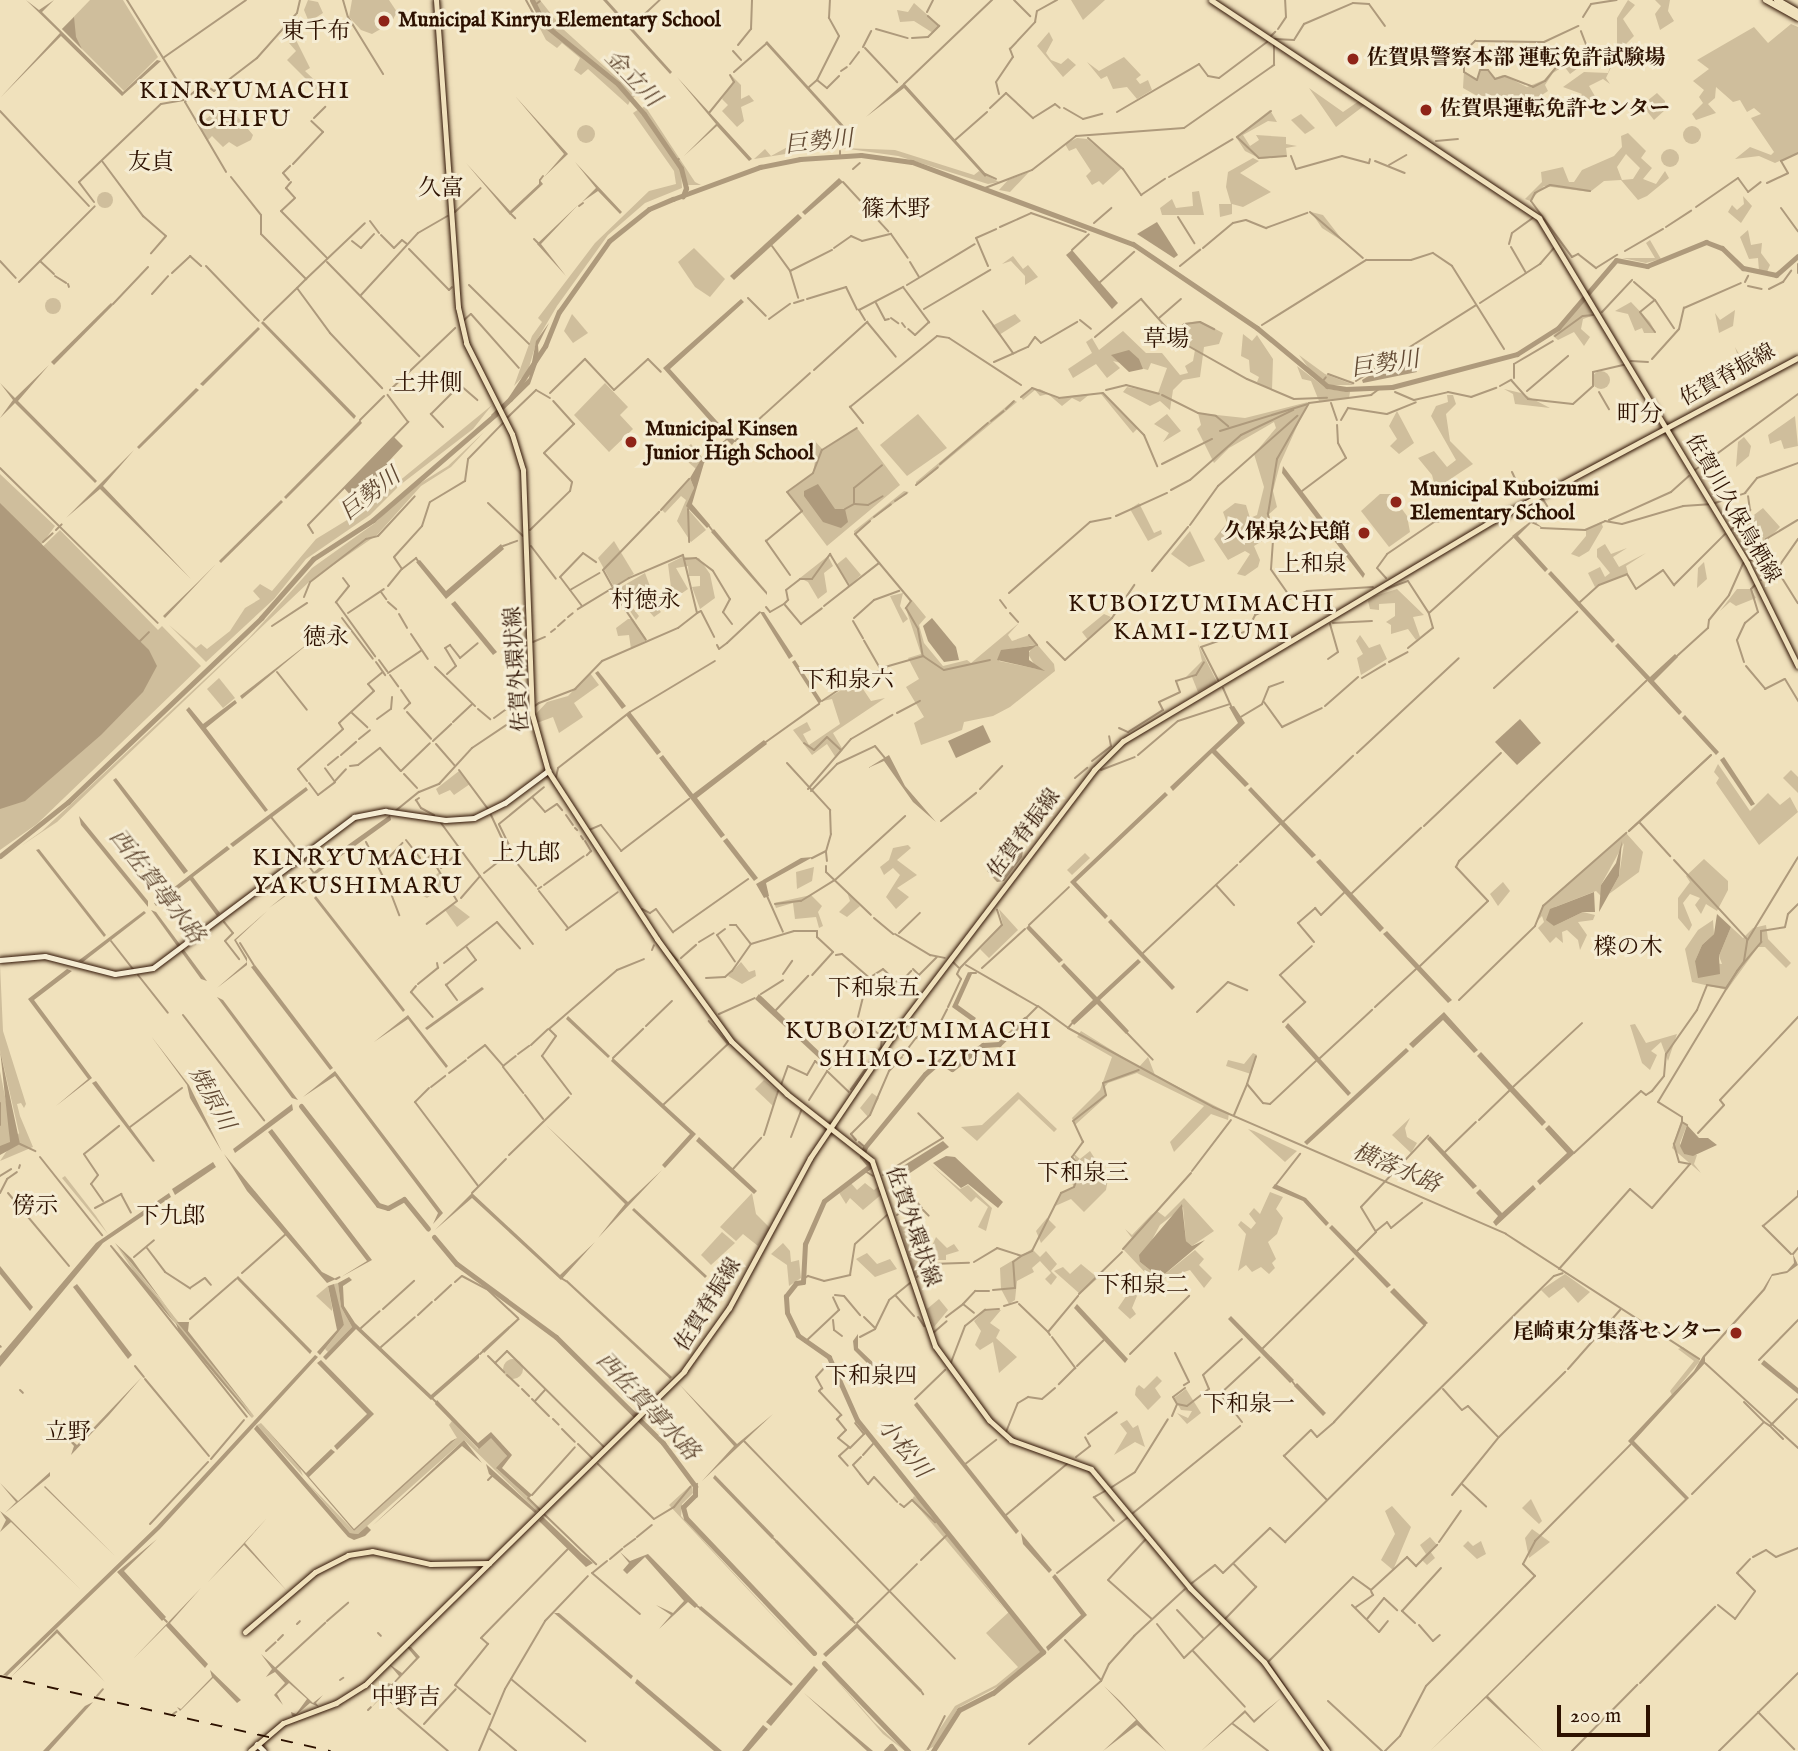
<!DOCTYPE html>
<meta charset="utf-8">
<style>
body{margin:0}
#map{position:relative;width:1798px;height:1751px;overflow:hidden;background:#f0e1bc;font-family:"IM FELL English","Noto Serif JP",serif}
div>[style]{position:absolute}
.green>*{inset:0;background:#cfbe9c}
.round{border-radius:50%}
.water>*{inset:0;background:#ae9a7c}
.stream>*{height:2px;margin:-1px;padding:0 1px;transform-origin:1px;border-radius:1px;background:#ae9a7c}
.river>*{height:5px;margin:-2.5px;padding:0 2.5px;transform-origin:2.5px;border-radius:2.5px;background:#ae9a7c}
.roads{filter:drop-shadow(0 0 2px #2d1100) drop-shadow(0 0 2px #2d1100)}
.secondary>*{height:4.5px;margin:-2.25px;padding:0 2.25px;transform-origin:2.25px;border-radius:2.25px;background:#f5ecd3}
.primary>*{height:5px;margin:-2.5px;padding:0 2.5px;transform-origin:2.5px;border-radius:2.5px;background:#f0e1bc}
.motorway>*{height:6px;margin:-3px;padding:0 3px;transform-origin:3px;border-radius:3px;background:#f0e1bc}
.rail>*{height:2px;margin-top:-1px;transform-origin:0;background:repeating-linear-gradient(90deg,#2d1100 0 12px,transparent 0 24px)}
.dots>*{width:19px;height:19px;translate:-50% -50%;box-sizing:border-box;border:4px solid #f5ecd3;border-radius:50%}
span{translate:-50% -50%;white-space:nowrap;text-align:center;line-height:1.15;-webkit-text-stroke:6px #f5ecd3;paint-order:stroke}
.poi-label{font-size:21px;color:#2d1100;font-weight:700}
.left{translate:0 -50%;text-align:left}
.right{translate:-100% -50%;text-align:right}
.street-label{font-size:21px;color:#2d1100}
.neighbourhood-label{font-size:23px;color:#2d1100}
.water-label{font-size:23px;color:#614832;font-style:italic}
.quarter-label{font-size:24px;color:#2d1100;letter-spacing:2px}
.scale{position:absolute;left:1557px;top:1705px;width:93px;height:32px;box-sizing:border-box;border:4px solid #2d1100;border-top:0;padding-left:9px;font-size:21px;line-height:24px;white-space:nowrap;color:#2d1100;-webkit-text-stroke:5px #f5ecd3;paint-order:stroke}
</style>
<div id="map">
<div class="green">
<i style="clip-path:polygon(90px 0,123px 0,158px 57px,124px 91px,62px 29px)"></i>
<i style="clip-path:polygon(308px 0,318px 2px,323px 13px,309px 22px,304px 10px)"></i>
<i style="clip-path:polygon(352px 0,389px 0,397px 12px,391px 23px,372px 34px,361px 30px,349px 17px)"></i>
<i style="clip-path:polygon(525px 0,543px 25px,617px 85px,631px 99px,628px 105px,588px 69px,581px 75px,574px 70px,580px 58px,562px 43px,557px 48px,546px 40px)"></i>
<i style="clip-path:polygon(534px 0,540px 0,563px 29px,636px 95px,633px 98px,545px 23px)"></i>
<i style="clip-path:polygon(1071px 0,1105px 0,1083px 20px)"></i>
<i style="clip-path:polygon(1628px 0,1635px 5px,1623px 19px,1634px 36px,1626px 44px,1636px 52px,1631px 58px,1625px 54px,1613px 63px,1606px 78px,1610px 84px,1603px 79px,1589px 86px,1596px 98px,1578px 106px,1575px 102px,1582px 94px,1563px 87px,1584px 72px,1608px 73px,1617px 47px,1617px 18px)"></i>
<i style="clip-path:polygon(1655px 0,1670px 0,1668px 11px,1674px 21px,1660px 30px,1655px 14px,1661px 6px)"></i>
<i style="clip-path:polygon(914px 3px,940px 26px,933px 33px,914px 21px,900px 22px,897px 10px,908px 12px)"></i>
<i style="clip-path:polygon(1791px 24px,1798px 27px,1798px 153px,1775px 163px,1759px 156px,1735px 159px,1750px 147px,1771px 155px,1774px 152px,1751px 118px,1761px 114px,1754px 108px,1747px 112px,1740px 100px,1733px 102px,1716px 87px,1715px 98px,1708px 104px,1716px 113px,1696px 120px,1692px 114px,1703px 103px,1699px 97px,1704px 90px,1693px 81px,1709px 69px,1697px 60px,1754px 27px,1768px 43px)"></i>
<i style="clip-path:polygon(1049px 32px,1053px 40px,1046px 53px,1051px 60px,1061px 64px,1068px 58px,1076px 65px,1063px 77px,1037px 46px)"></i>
<i style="clip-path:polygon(295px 38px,310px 68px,305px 71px,324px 89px,320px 93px,287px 60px,296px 51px,289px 43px)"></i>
<i style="clip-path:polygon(1124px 57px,1141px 75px,1136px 79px,1140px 84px,1148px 80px,1152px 90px,1137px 99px,1127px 87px,1113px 89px,1107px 76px,1101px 79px,1087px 62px,1099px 71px)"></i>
<i style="clip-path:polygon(1584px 57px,1582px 65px,1570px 74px,1564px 66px,1553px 73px,1545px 85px,1548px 91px,1525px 106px,1488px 102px,1463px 88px,1464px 71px,1477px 79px,1480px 70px,1488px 70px,1495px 78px,1503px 75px,1527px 87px,1544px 80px,1558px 64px,1576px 63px)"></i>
<i style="clip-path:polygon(730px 74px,741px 85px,741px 99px,749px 95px,754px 101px,741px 107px,744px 121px,737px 127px,722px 111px,728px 105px,722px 99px,733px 82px)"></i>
<i style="clip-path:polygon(1309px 88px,1343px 112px,1359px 101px,1365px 105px,1336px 127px)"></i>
<i style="clip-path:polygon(1657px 93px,1665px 101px,1665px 110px,1654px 120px,1642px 105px)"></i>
<i style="clip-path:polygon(645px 106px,695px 182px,701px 185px,687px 185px,683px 169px,642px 108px)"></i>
<i style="clip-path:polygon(219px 109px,230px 118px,237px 116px,253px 135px,251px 140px,237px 147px,229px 142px,223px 147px,212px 136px,207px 141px,198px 125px)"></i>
<i style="clip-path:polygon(639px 109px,681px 171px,682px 188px,645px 203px,608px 235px,557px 306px,537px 340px,528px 371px,514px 386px,532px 336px,542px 322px,538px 318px,595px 243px,649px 191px,676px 184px,674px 171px,633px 113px)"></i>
<i style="clip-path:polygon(1270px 110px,1277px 122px,1268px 121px,1243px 135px,1250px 146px,1259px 140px,1256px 135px,1286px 137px,1286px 144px,1297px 146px,1286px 148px,1287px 156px,1261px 159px,1245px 151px,1236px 137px)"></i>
<i style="clip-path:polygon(1301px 114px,1315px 128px,1305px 134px,1291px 120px)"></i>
<i class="round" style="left:577px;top:125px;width:18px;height:18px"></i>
<i class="round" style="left:1683px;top:126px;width:18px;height:18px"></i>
<i style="clip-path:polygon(evenodd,1628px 133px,1646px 151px,1641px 158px,1652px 168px,1643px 179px,1656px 184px,1665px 171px,1669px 178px,1647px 196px,1638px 200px,1621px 180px,1604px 181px,1590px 192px,1544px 186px,1530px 201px,1525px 199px,1542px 182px,1541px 172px,1563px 167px,1569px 182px,1574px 182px,1582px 170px,1614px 156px,1622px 147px,1621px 136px,1628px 133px,1626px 154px,1640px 168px,1633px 179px,1622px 180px,1617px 167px,1626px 154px)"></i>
<i style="clip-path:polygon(1077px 138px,1087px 139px,1122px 168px,1103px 185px,1099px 181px,1092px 185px,1086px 176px,1091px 171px,1076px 148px,1069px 151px,1065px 144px)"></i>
<i style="clip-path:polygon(793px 144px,798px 152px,754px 159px,765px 149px,771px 156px)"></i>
<i style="clip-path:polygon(842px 148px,895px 150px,974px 175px,979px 171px,999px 182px,988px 184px,898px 156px)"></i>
<i class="round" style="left:1661px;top:149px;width:18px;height:18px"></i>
<i style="clip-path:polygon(1253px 158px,1259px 161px,1240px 173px,1271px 192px,1243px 207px,1232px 204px,1232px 214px,1220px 217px,1219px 204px,1231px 204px,1226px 187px,1228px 172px)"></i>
<i style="clip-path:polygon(1029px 172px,1010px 192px,999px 190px,1008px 180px)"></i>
<i style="clip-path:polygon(1199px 191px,1204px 215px,1162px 215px,1160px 208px,1172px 199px,1176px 208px,1193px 206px,1192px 192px)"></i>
<i class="round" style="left:97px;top:192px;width:16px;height:16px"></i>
<i style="clip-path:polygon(1743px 196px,1752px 206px,1741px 223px,1728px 212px,1732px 205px,1737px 210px,1744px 204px)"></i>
<i style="clip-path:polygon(1311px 212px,1323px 215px,1344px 242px,1322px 228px)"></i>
<i style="clip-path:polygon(1748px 230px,1751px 245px,1762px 243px,1761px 253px,1770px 265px,1767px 272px,1759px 271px,1758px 258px,1749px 259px,1740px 237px)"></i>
<i style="clip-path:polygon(1650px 240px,1661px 259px,1646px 263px,1622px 258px,1655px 258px,1646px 243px)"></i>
<i style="clip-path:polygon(694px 248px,725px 279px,710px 297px,695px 287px,678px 262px)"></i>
<i style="clip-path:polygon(1013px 256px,1023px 269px,1028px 265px,1038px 277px,1025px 285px,1025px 276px,1011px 261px,1002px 264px)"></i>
<i class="round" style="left:45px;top:298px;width:16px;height:16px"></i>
<i style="clip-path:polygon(1585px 300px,1595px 315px,1583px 319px,1581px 329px,1590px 337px,1584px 346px,1574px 332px,1558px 340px,1553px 336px)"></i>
<i style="clip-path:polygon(1631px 302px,1650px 322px,1656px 333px,1644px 333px,1642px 328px,1635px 331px,1628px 314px,1615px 311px)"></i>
<i style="clip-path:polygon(1735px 310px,1733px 326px,1719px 333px,1715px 313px,1720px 320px)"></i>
<i style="clip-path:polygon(572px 314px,588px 333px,573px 343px,564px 331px)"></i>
<i style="clip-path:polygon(1015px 314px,1021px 321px,999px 335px,992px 326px)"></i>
<i style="clip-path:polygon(1200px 321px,1223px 333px,1219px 344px,1204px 347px,1200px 377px,1183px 380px,1173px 390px,1170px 410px,1160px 401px,1150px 406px,1123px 392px,1127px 387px,1158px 393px,1167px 368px,1151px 363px,1148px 370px,1113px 361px,1120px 368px,1107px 378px,1096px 364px,1073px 378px,1068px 369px,1092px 353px,1086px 342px,1092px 338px,1099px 350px,1123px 331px,1146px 353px,1162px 353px,1180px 375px,1188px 373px,1185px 366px,1193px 361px,1195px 350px,1172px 333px,1184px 323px)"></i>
<i style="clip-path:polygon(1243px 334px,1252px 341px,1257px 335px,1273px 359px,1272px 390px,1257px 382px,1259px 377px,1250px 372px,1249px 360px,1241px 356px)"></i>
<i style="clip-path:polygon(1735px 347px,1743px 361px,1751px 358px,1754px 368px,1734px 379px,1729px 369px,1740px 363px)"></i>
<i style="clip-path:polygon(1299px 355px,1325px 374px,1354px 385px,1330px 385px,1313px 374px)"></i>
<i style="clip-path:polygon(1297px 366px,1327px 389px,1350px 392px,1349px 398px,1319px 401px,1311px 381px,1302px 379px)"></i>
<i class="round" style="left:1592px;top:371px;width:18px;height:18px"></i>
<i style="clip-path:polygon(605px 383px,628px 407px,620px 415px,633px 429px,609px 452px,574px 415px)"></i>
<i style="clip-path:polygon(1033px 389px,1040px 389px,1059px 399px,1070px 396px,1100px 393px,1103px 393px,1138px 428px,1133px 433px,1101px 394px,1090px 394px,1080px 402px,1072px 398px,1062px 406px,1048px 394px,1040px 396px,1035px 390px,1023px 400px,1021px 397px)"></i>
<i style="clip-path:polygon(1504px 389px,1521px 393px,1550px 408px,1515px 404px,1513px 394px)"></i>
<i style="clip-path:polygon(1447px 395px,1453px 395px,1456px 404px,1446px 414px,1450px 441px,1473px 464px,1446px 482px,1447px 489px,1442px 493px,1436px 490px,1432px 475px,1418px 458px,1434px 451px,1447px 467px,1456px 460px,1431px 416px,1436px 406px,1448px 402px)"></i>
<i style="clip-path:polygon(1014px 400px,1017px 402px,916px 486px,916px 482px)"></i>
<i style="clip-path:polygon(1308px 402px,1280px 464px,1273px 491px,1277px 507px,1269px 514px,1272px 535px,1254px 546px,1260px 560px,1258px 567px,1245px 576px,1237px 574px,1250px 554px,1245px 551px,1228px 560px,1214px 539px,1227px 523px,1223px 512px,1235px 503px,1246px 505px,1250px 518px,1257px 515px,1264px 487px,1254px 454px,1276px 428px,1274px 422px,1229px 448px,1214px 463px,1197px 429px,1201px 425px,1198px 413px,1245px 418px)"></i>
<i style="clip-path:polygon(492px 405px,473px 429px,400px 485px,370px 515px,306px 559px,274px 599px,206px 662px,169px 625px,196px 648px,201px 644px,207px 649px,230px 631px,245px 608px,260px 599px,253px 591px,260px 584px,272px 591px,316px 539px,365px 509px)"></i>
<i style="clip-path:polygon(1397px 411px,1414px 443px,1399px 454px,1390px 446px,1397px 439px,1389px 426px)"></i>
<i style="clip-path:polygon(918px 414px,947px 448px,907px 476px,880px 445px)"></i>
<i style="clip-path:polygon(1167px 414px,1181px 431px,1163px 442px,1169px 433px,1154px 424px)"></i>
<i style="clip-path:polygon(1795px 416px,1798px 446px,1784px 449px,1781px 440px,1770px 444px,1768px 435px)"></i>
<i style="clip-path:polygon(857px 428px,900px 485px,827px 546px,787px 493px,813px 473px,815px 461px,799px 453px,814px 440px,823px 450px)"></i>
<i style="clip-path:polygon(484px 432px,451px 467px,421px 486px,377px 535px,310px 581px,57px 822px,21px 846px,42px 831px,249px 638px,312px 568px,375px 523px,409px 490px,448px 466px)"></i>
<i style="clip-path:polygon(1744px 437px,1751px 446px,1749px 456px,1736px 467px,1738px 442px)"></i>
<i style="clip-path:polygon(691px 444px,702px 457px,696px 469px,679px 454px)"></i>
<i style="clip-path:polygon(0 474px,55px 526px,34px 555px,60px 530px,158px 630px,162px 626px,201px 666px,37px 824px,0 850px)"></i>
<i style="clip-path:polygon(690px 478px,694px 488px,688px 509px,706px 530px,691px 542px,677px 521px,686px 500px,681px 496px,665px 513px,661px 509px)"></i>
<i style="clip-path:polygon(904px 491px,909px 492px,854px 533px,854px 531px)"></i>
<i style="clip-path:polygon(1380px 494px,1391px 494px,1407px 516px,1410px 532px,1389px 547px,1361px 511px)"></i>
<i style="clip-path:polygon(1139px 503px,1154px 533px,1161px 530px,1162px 534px,1148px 541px,1130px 509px)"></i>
<i style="clip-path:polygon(1763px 508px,1780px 527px,1756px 552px,1748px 553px,1735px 526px,1747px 511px,1750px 518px)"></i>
<i style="clip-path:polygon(1601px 522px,1603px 527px,1589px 551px,1579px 557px,1571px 554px,1586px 536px,1586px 530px)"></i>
<i style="clip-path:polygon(1190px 531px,1205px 561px,1189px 567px,1171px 554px)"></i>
<i style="clip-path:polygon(614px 541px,634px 574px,614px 587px,598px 558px)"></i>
<i style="clip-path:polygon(1605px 544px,1611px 554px,1627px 548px,1613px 557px,1619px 567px,1646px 553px,1626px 566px,1628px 573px,1595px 587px,1588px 573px,1600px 567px,1605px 577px,1610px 573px,1597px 557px,1597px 549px)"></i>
<i style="clip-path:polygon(828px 556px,833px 566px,824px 573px,827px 592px,818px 599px,808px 582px,800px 578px)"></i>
<i style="clip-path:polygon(682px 557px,699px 558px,710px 574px,715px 598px,700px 609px,692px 587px,700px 586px,700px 576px,689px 576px,688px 566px,676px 568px,688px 589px,675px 598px,672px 595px,668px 564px)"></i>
<i style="clip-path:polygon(846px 557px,861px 575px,850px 585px,836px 565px)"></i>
<i style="clip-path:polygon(1704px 562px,1707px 579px,1697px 588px,1698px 568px)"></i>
<i style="clip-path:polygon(645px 573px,651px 589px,646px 595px,661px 612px,654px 617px,635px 595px,628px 602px,639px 616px,636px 620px,616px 590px)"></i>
<i style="clip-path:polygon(1397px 589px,1424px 615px,1413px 617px,1420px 637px,1416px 640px,1408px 629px,1391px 634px,1391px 625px,1386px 622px,1395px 616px,1395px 603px,1379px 604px,1379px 610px,1370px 609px,1368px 601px,1375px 596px)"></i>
<i style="clip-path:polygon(1737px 589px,1751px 589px,1756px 598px,1736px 606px,1730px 602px,1720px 611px)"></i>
<i style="clip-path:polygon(903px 593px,900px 606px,908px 619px,903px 623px,890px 596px)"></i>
<i style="clip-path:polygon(evenodd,912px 600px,926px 617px,919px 625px,924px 643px,943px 666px,967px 660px,971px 663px,1019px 623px,1008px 635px,1012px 641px,1029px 635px,1054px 664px,1055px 671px,1010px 707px,993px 716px,964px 722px,962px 730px,921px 745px,914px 723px,924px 717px,906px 687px,919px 679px,908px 658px,921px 654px,906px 609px,912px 600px,1034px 645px,1028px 654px,1037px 669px,999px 661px,999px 655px,1011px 649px,1034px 645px)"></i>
<i style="clip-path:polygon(1104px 614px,1111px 617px,1088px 640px,1082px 632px)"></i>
<i style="clip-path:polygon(628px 619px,633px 619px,647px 640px,631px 649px,629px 635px,618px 636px,616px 628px)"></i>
<i style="clip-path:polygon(1360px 635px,1369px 648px,1380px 644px,1387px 659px,1361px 675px,1357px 658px,1363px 654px,1356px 641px)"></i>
<i style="clip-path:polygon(1198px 644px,1217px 682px,1198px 692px,1192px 677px,1186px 677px,1202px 661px)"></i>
<i style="clip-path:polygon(590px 673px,599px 685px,574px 703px,583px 717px,559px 733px,553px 717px,537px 723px,535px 715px,547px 702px,568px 696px)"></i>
<i style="clip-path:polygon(219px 678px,235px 698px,223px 708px,207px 689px)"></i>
<i style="clip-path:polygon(858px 680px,867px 681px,863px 689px,871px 701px,885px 698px,833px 733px,843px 750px,836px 758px,827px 744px,812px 755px,793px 730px,807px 722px,811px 730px,803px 734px,809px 745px,840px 724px,832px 699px,823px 701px)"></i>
<i style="clip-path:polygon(1718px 764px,1750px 811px,1768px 793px,1780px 805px,1790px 797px,1798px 812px,1759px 845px,1716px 783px,1719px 778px,1714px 772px)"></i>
<i style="clip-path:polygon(1791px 770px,1798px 777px,1798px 793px,1783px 778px)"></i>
<i style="clip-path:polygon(459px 771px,470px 784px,454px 795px,450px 790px,439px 795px,436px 789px)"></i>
<i style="clip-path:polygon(1626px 833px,1643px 852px,1639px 872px,1609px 894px,1619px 876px,1624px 843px,1601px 885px,1602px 897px,1596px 891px,1555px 907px,1554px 926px,1583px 912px,1595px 915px,1593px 920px,1578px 922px,1587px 935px,1580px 950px,1578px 940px,1567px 930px,1562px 932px,1563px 943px,1556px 937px,1550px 943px,1538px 928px,1544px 922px,1542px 916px,1537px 921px,1543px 905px)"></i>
<i style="clip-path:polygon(908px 845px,911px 848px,897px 860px,917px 875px,897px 888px,909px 897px,896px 909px,886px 897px,900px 875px,893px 868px,884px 875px,880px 867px,889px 860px,893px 848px)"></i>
<i style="clip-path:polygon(1085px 853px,1090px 858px,1072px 875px,1067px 870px)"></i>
<i style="clip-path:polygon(1704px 859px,1728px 881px,1728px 890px,1717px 911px,1706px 904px,1701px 914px,1695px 905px,1700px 898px,1690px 894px,1683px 903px,1692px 925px,1689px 931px,1678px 918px,1678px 898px,1690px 882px,1686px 876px)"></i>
<i style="clip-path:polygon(814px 867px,812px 881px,797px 889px,796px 872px)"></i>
<i style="clip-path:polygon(439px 872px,444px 882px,437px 891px,427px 898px,418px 893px)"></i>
<i style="clip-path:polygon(1503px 882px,1510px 891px,1498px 906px,1490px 894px)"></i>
<i style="clip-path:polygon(847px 892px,860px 906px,847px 917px,839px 912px,850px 901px)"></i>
<i style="clip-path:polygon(811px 895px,822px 906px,818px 912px,823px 926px,819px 928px,816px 917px,795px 919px,793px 903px,776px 908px,774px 903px)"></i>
<i style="clip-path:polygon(453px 904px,470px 917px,457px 927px,445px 910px)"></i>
<i style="clip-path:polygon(999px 909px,1018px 930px,989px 958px,980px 949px,1003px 925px)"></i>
<i style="clip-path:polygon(1713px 920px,1714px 934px,1702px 945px,1695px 961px,1722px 964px,1719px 956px,1731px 927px,1743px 938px,1753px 928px,1766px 925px,1768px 939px,1791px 963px,1786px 968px,1765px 947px,1758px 947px,1727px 990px,1692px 982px,1685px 949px,1698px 930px)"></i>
<i style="clip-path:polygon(741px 962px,749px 972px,755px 970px,756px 976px,742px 984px,728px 976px)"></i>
<i style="clip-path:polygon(0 964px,3px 1031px,26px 1104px,24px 1108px,21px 1103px,17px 1104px,20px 1116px,33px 1147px,0 1161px,19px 1133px,0 1050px)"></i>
<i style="clip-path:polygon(1635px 1024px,1646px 1043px,1677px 1034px,1668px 1061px,1661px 1042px,1651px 1051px,1657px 1055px,1650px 1070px,1642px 1063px,1630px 1025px)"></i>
<i style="clip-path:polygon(1081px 1031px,1139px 1067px,1148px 1057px,1155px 1075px,1229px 1113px,1228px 1120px,1211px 1114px,1174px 1152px,1170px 1142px,1204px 1106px,1137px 1073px,1108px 1083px,1104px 1088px,1107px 1096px,1075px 1125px,1072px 1118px,1100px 1090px,1112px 1057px,1077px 1037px)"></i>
<i style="clip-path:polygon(1253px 1053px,1257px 1055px,1251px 1074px,1226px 1066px,1228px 1060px,1244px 1064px)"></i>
<i style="clip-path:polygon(0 1071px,9px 1117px,10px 1143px,6px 1146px,0 1146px)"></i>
<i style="clip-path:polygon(764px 1080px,777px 1091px,773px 1106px,755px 1089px)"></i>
<i style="clip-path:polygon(1018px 1092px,1057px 1129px,1054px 1132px,1019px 1099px,977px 1141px,961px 1127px,982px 1125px)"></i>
<i style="clip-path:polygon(872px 1093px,879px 1098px,868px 1117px,860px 1108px)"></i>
<i style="clip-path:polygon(1410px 1118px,1405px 1128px,1407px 1137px,1417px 1143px,1411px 1153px,1392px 1135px)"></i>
<i style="clip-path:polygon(1681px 1121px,1687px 1125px,1680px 1143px,1684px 1154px,1697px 1155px,1694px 1164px,1701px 1173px,1672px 1148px)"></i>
<i style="clip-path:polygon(1248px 1129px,1254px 1131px,1297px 1151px,1285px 1162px)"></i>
<i style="clip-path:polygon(1090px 1151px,1108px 1179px,1106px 1190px,1084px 1212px,1071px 1199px,1053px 1207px,1061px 1193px,1074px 1187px,1066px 1172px,1077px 1163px,1073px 1153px,1080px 1159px)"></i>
<i style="clip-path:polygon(930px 1164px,960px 1189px,968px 1185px,992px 1208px,986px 1231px,978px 1227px,988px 1207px,976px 1197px,971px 1202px)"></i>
<i style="clip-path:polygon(65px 1176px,96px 1216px,108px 1234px,62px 1178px)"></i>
<i style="clip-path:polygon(850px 1182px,857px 1190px,865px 1183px,874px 1190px,879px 1186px,882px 1194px,863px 1210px,850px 1198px,846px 1204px,838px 1191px)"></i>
<i style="clip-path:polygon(1270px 1192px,1283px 1197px,1276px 1209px,1283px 1218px,1277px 1234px,1268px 1242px,1276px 1259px,1272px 1263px,1275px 1268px,1269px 1274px,1261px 1267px,1252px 1272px,1246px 1265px,1238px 1271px,1246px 1234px,1238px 1225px,1241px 1221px,1251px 1229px,1256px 1223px,1249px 1214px,1254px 1208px,1260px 1214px)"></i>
<i style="clip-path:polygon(752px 1193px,756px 1214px,770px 1228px,758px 1246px,743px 1234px,736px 1241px,720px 1227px)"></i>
<i style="clip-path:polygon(1184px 1198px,1214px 1231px,1192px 1246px,1186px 1241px,1183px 1207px,1160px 1225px,1140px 1262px,1160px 1278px,1195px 1250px,1204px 1259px,1199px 1265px,1212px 1278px,1204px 1288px,1190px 1270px,1154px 1282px,1123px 1249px,1132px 1238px,1125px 1229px,1132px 1235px,1151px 1215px,1157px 1211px,1165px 1217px)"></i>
<i style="clip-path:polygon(1047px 1218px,1056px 1227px,1041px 1243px,1036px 1231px)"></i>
<i style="clip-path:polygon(910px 1220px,921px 1236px,914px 1241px,917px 1247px,924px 1245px,926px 1251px,924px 1266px,915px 1277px,900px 1226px)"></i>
<i style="clip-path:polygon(722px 1232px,735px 1243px,711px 1265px,701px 1255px)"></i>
<i style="clip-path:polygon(936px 1237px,947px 1248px,954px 1244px,959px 1251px,946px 1255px,946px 1260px,937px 1260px,930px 1250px)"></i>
<i style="clip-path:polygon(115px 1243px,254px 1416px,252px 1418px,136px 1275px)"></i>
<i style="clip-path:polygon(783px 1243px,790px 1251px,791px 1262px,799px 1260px,801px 1278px,789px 1286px,787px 1265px,771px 1254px)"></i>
<i style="clip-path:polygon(1032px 1249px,1040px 1257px,1046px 1251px,1057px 1264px,1051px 1271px,1057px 1277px,1051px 1285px,1045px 1279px,1051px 1273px,1040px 1261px,1032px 1268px,1034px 1272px,1017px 1281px,1015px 1300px,1009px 1304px,1001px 1289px,1000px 1268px)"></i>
<i style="clip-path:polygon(867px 1253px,877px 1264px,890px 1259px,897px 1269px,875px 1277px,856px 1259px)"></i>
<i style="clip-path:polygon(1081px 1264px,1098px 1278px,1080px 1294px,1054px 1271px,1063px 1267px,1070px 1274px)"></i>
<i style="clip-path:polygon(1565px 1274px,1590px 1292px,1578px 1303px,1564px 1287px,1549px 1298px,1541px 1290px)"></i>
<i style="clip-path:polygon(338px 1283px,341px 1307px,352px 1327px,328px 1352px,325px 1349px,344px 1325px,336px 1305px,334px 1284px)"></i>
<i style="clip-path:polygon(328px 1286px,332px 1307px,332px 1311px,316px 1296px)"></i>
<i style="clip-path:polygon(1133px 1286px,1139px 1291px,1132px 1308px,1136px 1314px,1130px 1319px,1118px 1308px)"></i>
<i style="clip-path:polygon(939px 1299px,948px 1310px,934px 1327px,927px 1309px)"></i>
<i style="clip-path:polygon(1001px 1310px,990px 1323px,1000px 1330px,996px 1338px,1017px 1357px,999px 1373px,993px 1342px,980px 1350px,975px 1345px,981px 1331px,974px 1321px,984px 1311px)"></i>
<i style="clip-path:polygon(1683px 1347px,1700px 1361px,1672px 1395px,1670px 1391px,1694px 1361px,1678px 1349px)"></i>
<i class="round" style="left:503px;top:1359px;width:20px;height:20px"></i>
<i style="clip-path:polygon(1157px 1376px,1162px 1381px,1155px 1388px,1161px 1397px,1148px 1410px,1135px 1395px,1136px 1388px,1139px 1385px,1144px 1389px)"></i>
<i style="clip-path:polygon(1186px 1389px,1201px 1413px,1187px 1424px,1177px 1413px,1188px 1418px,1192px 1411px,1181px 1410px,1174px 1398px)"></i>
<i style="clip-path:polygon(1127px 1420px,1133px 1428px,1138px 1425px,1145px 1447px,1135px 1442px,1114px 1455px,1127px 1433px,1120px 1424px)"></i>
<i style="clip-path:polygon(452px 1421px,478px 1449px,491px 1437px,507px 1456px,497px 1469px,540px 1508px,537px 1511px,464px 1440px,358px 1534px,350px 1533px,306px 1481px,354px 1531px,457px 1438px,449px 1425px)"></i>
<i style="clip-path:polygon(261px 1423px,300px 1468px,303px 1476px,257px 1425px)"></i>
<i style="clip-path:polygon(692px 1484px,693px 1493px,682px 1504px,681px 1516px,811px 1657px,669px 1505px)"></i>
<i style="clip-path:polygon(914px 1496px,923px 1503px,1005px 1610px,912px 1500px)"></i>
<i style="clip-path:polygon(1531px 1499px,1542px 1521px,1539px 1524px,1522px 1508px)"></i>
<i style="clip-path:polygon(1392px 1506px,1411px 1527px,1393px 1570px,1381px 1560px,1395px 1534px,1385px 1511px)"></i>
<i style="clip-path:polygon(1532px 1529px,1550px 1542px,1529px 1558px,1525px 1538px)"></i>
<i style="clip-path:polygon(1430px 1537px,1437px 1545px,1430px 1551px,1435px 1558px,1427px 1565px,1421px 1559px,1426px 1554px,1420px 1545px)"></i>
<i style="clip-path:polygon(1468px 1541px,1473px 1546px,1481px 1541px,1486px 1554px,1477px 1559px,1463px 1546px)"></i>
<i style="clip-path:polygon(1010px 1611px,1041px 1653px,999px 1686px,958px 1708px,935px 1746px,925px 1751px,955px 1706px,996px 1685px,1018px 1667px,986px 1633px)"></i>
<i style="clip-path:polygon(823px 1665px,874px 1722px,905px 1751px,883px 1734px)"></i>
</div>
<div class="water">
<i style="clip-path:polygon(26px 0,39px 10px,54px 0,42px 12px,123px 92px,157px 60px,161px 61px,122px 96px,61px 36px,0 98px,60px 33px)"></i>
<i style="clip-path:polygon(603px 0,607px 0,672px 72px,670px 74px)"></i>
<i style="clip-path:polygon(74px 17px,76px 37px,82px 49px,62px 29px)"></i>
<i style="clip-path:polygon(767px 41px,846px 128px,844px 130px,765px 43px)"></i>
<i style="clip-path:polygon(677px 77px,752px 159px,749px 161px,717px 126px,684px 156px,716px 124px)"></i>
<i style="clip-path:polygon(904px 83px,987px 175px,985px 177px,904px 88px,866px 117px)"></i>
<i style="clip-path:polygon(515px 96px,568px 154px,544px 177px,564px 154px)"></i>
<i style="clip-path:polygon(575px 162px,622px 212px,620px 214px,598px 191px,582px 202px,596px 188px)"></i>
<i style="clip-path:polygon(466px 163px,510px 211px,539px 184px,539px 179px,543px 184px,510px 215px)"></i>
<i style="clip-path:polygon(839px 178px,843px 182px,805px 215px,802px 212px)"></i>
<i style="clip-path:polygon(578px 205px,541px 244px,566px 276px,537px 244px)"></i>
<i style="clip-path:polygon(798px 214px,802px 218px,734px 280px,730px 276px)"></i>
<i style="clip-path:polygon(1157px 222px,1178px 255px,1174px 258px,1137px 234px)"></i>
<i style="clip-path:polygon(1072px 250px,1118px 303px,1112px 309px,1066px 255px)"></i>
<i style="clip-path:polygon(741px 299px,744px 302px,670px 369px,735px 441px,732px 445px,727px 440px,704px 463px,692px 504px,710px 525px,707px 528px,686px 506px,694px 488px,690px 478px,700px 461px,726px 439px,663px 368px)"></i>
<i style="clip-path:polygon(111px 303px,113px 305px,54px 365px,51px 362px)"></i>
<i style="clip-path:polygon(263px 321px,356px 416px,354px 419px,261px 323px)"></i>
<i style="clip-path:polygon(549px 323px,538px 345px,539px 358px,530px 384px,494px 419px,491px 415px,529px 378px,536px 341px)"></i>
<i style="clip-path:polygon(258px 327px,260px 329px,203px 386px,200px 384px)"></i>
<i style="clip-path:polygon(1129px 350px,1139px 359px,1143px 369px,1129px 372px,1111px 355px)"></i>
<i style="clip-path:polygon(1405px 353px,1417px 372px,1363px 383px,1362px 380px)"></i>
<i style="clip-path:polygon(49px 365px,18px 401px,97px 481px,95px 483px,15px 403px,0 418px,13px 400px,0 383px,15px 398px)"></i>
<i style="clip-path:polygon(196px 388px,199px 390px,139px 449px,137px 447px)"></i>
<i style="clip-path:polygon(360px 420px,362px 423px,286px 499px,284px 497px)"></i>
<i style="clip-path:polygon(394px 437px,403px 446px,388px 462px,398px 473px,361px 507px,344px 488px)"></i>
<i style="clip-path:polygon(134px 450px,103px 486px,191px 579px,100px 489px,66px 518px)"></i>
<i style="clip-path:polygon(1283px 466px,1330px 528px,1326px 531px,1282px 473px)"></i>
<i style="clip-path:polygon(818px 484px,835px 509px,845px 509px,848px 522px,841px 528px,823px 522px,804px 496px,804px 491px)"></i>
<i style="clip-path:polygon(281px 500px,283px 502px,221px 563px,219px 561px)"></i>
<i style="clip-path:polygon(0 503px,149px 650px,157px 666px,143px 692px,101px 735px,25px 801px,0 809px)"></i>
<i style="clip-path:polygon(1532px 520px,1543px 528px,1531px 523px,1518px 536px,1548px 569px,1545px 572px,1512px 536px)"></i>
<i style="clip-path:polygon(714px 529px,767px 592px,767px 595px,711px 532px)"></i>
<i style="clip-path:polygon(1333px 531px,1365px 574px,1363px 578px,1329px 534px)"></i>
<i style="clip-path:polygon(501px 544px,504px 549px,446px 599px,416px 562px,420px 560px,446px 591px)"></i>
<i style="clip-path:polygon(216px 564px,165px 618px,163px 616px,197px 583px)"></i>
<i style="clip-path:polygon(1551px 571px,1615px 640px,1612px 643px,1548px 574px)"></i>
<i style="clip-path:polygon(455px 601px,497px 652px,493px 655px,451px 604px)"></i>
<i style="clip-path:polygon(760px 612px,764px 612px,793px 656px,789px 659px)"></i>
<i style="clip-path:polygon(932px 618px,956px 647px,959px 660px,944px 662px,928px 641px,923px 626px)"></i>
<i style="clip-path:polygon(315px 638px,242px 699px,240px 696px)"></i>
<i style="clip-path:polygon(1618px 643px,1650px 677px,1675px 654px,1678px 657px,1654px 681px,1682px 712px,1679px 715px,1615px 646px)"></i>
<i style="clip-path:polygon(1037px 645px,1029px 651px,1029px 660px,1045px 671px,997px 660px,1001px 650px)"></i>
<i style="clip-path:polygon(795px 660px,822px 701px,819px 704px,792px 662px)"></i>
<i style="clip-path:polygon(598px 671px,626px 706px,622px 709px,595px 673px)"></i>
<i style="clip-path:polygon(235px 700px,237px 703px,206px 728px,268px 810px,265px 812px,186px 710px,189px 707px,203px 724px)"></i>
<i style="clip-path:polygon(1234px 706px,1245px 723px,1216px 750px,1249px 784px,1245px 787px,1212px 753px,1173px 791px,1170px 787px,1238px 723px,1229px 707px)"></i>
<i style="clip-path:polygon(630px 712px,661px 752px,657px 755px,626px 715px)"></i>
<i style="clip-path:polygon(1685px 715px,1719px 752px,1716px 755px,1682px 718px)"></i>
<i style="clip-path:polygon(1520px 719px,1541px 743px,1517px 765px,1495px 742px)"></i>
<i style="clip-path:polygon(983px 725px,991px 742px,956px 758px,948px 741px)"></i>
<i style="clip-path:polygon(764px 740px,767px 744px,697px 798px,725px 835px,721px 838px,659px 758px,663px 755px,693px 794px)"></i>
<i style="clip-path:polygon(889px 755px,905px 786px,936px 822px,913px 802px,884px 761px,868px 768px)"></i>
<i style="clip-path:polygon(1724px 757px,1755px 804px,1751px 806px,1720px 760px)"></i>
<i style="clip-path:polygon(116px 778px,188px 871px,184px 874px,113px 780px)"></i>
<i style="clip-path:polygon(306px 787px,308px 790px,233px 847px,230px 844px)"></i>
<i style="clip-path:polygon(1251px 787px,1316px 855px,1312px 858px,1248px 790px)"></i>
<i style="clip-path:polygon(1165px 792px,1168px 795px,1076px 882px,1108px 916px,1105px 919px,1070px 882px)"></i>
<i style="clip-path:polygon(390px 815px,391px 820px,269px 908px,345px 847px)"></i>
<i style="clip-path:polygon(79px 816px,148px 901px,148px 907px,81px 825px)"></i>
<i style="clip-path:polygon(727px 838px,758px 878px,754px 881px,723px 841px)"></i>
<i style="clip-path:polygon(1622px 841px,1619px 876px,1599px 912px,1601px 885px,1616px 863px)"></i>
<i style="clip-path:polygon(1016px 843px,1023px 851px,1022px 857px,1004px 881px,997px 882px,987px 871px)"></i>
<i style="clip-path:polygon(227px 846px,230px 849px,193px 877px,220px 913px,217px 916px,190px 880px,156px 906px,154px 903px)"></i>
<i style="clip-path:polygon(39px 849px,106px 935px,104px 937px,36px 850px)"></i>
<i style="clip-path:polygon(813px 857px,766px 883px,769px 896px,764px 898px,756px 884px,801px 858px)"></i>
<i style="clip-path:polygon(1320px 859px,1384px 928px,1380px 932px,1316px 862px)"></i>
<i style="clip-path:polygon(1594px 892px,1595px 912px,1583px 912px,1554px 926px,1546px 920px,1550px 909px)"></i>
<i style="clip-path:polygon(316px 896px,405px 1010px,403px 1012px,314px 898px)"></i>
<i style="clip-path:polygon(151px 910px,156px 912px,207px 981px,201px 979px)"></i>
<i style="clip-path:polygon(144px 911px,146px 913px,83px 962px,78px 961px)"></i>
<i style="clip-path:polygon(267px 911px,236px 940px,247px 958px,247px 965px,217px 988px,247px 962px,234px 940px)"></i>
<i style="clip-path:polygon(1717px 914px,1731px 927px,1719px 956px,1720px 974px,1698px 978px,1695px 961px,1702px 945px,1714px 934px)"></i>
<i style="clip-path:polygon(1111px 919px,1175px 987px,1172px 990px,1108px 922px)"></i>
<i style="clip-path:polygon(1029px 925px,1063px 960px,1059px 963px,1026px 928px)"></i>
<i style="clip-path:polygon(1387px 931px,1452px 1000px,1448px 1003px,1383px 934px)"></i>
<i style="clip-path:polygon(1138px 959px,1141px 962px,1100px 1000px,1129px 1031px,1126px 1034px,1097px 1004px,1074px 1025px,1071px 1021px,1093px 1000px,1061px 966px,1064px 963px,1097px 997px)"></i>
<i style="clip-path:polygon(255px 965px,333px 1068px,330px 1070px,251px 967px)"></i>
<i style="clip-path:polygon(67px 969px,72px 971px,34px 1000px,92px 1078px,56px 1106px,88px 1079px,28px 999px)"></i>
<i style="clip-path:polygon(968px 972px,972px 974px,958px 1005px,976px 1018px,973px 1022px,952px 1007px)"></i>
<i style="clip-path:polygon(482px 987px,484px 989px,427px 1030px,425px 1028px)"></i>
<i style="clip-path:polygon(759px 994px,827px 1059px,824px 1063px,755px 999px)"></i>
<i style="clip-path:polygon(217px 997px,223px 1000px,298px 1100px,292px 1098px)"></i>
<i style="clip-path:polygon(1444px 1012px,1478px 1050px,1474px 1053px,1443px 1020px,1413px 1048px,1409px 1044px)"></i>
<i style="clip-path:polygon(408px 1015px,448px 1066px,446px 1068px,408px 1019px,374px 1042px)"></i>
<i style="clip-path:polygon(568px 1016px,610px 1056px,608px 1058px,566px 1019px)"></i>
<i style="clip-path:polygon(1288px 1023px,1351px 1093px,1348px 1096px,1285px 1027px)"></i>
<i style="clip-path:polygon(151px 1036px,189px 1085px,222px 1152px,190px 1098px,187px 1085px)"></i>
<i style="clip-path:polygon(1406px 1048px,1409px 1051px,1307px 1145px,1304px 1142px)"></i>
<i style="clip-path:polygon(0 1050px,20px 1144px,0 1155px,0 1146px,10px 1142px)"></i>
<i style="clip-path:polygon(1481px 1052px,1546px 1122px,1542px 1126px,1477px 1056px)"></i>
<i style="clip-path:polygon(613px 1058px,696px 1134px,665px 1168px,662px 1165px,690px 1134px,611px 1061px)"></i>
<i style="clip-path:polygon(335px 1071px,443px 1213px,433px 1224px,438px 1213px,335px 1076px,303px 1097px)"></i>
<i style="clip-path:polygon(96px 1081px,155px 1161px,153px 1162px,92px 1083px)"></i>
<i style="clip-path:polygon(292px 1104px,293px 1110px,235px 1153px,233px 1149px)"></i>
<i style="clip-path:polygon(546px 1125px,628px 1202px,662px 1170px,598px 1238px,625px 1204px)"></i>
<i style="clip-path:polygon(1549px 1125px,1575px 1153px,1540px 1185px,1537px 1181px,1567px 1153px,1545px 1129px)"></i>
<i style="clip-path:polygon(1687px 1125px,1699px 1138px,1708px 1138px,1717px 1145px,1693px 1156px,1684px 1154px,1680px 1146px)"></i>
<i style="clip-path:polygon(272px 1129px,372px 1260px,341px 1277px,367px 1261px,268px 1132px)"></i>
<i style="clip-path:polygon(1430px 1136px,1477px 1186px,1473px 1189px,1427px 1139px)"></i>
<i style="clip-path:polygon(699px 1137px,757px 1191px,754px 1194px,696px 1141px)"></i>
<i style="clip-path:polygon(943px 1141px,949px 1147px,907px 1175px,895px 1171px)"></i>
<i style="clip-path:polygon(224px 1154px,322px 1272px,336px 1279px,327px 1283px,247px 1191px)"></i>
<i style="clip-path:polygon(946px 1156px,955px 1157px,1003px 1202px,998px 1208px,968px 1184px,961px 1188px,933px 1163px)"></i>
<i style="clip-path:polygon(213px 1162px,216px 1167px,175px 1195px,172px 1189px)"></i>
<i style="clip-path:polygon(1275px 1184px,1306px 1198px,1329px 1223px,1326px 1226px,1303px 1201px,1272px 1188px)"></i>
<i style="clip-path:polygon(1533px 1185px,1536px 1189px,1496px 1226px,1493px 1222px,1498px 1216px,1476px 1193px,1480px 1189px,1502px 1213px)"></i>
<i style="clip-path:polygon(169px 1193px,171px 1197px,103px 1243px,0 1367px,0 1356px,96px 1243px)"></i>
<i style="clip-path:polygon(472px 1193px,560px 1275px,595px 1242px,561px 1280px,472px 1198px,435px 1230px)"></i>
<i style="clip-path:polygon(1182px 1204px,1186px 1241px,1192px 1246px,1205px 1240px,1160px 1278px,1140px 1262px,1139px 1255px)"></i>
<i style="clip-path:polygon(634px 1208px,707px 1276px,705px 1278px,632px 1210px)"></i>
<i style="clip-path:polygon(1332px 1225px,1391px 1285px,1387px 1288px,1329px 1228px)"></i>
<i style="clip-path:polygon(115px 1243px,132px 1259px,176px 1320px,159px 1297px)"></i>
<i style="clip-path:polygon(112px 1246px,158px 1299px,174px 1322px,137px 1279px)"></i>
<i style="clip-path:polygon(1793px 1254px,1798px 1265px,1787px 1273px,1772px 1276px,1765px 1290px,1705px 1357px,1705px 1363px,1634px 1441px,1689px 1498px,1488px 1696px,1543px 1751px,1486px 1698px,1430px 1751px,1685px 1499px,1628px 1441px,1694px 1371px,1703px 1356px,1763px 1289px,1772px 1274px,1787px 1271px,1794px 1263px)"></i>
<i style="clip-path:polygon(0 1266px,33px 1307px,30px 1311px,0 1274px)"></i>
<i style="clip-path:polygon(238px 1276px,312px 1351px,310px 1354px,236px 1278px)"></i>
<i style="clip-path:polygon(349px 1277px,352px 1280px,343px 1286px,344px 1306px,355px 1323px,431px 1395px,479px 1353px,479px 1358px,431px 1400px,356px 1329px,326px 1360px,323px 1357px,352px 1327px,341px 1307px,338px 1283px)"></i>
<i style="clip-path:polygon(567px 1280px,672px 1377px,670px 1379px,566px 1282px)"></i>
<i style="clip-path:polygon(77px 1284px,132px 1355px,128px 1359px,73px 1287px)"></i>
<i style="clip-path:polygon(334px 1284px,344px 1325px,320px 1355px,317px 1352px,337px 1330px,328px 1286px)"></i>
<i style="clip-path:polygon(1394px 1288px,1428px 1323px,1424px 1326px,1390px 1292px)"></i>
<i style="clip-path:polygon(1077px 1304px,1128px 1359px,1125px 1363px,1074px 1308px)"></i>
<i style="clip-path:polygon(1231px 1316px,1294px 1380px,1290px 1383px,1228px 1319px)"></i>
<i style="clip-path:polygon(520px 1319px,484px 1353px,482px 1350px,518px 1318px)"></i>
<i style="clip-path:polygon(177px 1322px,189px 1322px,188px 1331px,254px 1416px)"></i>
<i style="clip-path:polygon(176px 1323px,244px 1406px,252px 1418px,179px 1332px)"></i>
<i style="clip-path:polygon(858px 1334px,858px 1348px,884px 1373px,881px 1377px,854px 1350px,853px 1341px)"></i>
<i style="clip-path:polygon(315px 1355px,318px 1357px,160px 1529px,7px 1676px,3px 1675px,157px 1526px)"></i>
<i style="clip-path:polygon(321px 1360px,374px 1414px,337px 1450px,334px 1446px,367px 1414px,317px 1363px)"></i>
<i style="clip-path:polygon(1764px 1360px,1798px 1388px,1798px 1394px,1761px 1364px)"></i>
<i style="clip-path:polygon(142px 1377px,109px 1415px,71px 1455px,74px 1446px,53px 1424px,77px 1445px)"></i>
<i style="clip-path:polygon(1297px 1383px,1326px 1413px,1323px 1416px,1294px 1386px)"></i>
<i style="clip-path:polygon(679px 1384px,737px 1444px,773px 1414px,702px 1481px,734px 1446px)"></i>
<i style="clip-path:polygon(437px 1400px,478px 1443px,491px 1432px,512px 1455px,502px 1468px,532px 1495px,529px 1498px,496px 1468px,507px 1456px,491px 1438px,479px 1449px,435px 1404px)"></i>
<i style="clip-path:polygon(917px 1402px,1019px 1531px,1016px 1534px,914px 1405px)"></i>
<i style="clip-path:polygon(261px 1423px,306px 1473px,331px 1449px,335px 1452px,309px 1477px,354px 1529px,451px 1441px,457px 1438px,354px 1531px)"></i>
<i style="clip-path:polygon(257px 1425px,350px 1533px,358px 1534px,367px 1526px,371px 1530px,365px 1536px,354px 1540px,348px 1537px,254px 1429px)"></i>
<i style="clip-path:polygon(464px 1440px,482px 1463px,462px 1446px,372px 1526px)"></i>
<i style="clip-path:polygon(486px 1464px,537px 1511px,535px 1513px,489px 1474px)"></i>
<i style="clip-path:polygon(50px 1472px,50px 1476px,5px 1513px,16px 1502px,0 1483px,18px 1501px)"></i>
<i style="clip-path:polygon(715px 1475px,774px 1536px,772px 1539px,713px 1478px)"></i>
<i style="clip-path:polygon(45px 1486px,115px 1556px,44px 1487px)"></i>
<i style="clip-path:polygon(0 1511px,9px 1518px,80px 1589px,11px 1522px,0 1532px,6px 1520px)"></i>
<i style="clip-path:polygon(543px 1517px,582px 1554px,593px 1563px,586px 1567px,539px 1521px)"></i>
<i style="clip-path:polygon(267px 1518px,245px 1543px,287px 1591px,244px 1545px,207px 1583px)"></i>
<i style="clip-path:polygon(1021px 1533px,1052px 1570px,1049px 1573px,1023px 1544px)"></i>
<i style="clip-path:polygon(157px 1539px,124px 1571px,166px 1617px,162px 1621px,117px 1572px)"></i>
<i style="clip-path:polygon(777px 1540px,854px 1619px,851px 1621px,775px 1542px)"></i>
<i style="clip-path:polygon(620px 1552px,630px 1561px,648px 1554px,698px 1605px,695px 1608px,688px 1602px,659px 1629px,671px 1615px,656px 1605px,673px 1613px,684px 1601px,645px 1557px,627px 1574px,623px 1570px,629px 1563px)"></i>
<i style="clip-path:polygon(1055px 1574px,1087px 1615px,1048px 1651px,1046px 1647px,1081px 1615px,1052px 1577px)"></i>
<i style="clip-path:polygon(201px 1588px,170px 1623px,208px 1664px,205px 1668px,166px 1626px,133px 1659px)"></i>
<i style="clip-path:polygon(701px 1606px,793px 1684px,791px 1686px,699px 1609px)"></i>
<i style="clip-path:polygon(554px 1613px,559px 1613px,633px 1676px,631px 1679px)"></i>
<i style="clip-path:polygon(857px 1623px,922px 1690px,920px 1692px,857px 1628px,826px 1657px,823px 1654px)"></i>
<i style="clip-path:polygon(57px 1629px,105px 1682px,57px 1633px,11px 1677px)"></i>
<i style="clip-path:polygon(407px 1647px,411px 1647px,420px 1657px,371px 1708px,388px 1688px,387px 1683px,392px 1684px,399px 1676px,389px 1664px,402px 1673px,416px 1658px)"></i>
<i style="clip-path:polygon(261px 1654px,313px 1703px,323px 1695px,316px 1703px,319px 1707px,310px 1703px,295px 1716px,292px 1716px,291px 1712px,296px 1714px,307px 1699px,289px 1683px,277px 1694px,283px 1705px,274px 1695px,285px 1683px,275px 1672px,266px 1677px,272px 1669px)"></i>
<i style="clip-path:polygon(814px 1666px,818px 1670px,771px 1726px,766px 1722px)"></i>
<i style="clip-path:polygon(210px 1670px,241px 1700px,237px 1703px,213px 1678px,180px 1711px,177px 1707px,181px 1709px,212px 1677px)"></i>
<i style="clip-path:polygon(637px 1679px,722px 1751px,714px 1751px,635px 1683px)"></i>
<i style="clip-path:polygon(1104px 1686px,1120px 1701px,1166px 1751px,1137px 1725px,1103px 1751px,1136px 1720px)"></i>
<i style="clip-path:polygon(804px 1693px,873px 1751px,867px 1751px)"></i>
<i style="clip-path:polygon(1281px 1698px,1254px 1723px,1245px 1713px,1201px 1751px,1245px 1710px,1254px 1720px)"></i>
<i style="clip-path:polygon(93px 1702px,49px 1751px,43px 1751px,85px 1706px)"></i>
<i style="clip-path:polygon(763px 1725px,768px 1729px,749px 1751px,742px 1751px)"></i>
</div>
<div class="stream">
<i style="left:127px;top:0;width:115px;rotate:58.1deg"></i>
<i style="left:188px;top:98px;width:5px;rotate:127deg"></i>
<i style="left:185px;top:102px;width:81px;rotate:59.6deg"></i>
<i style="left:343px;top:0;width:18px;rotate:74deg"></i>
<i style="left:348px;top:17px;width:67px;rotate:58.4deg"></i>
<i style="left:526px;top:0;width:25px;rotate:61deg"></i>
<i style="left:1014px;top:0;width:23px;rotate:45deg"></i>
<i style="left:535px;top:5px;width:6px;rotate:-39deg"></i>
<i style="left:927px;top:12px;width:13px;rotate:-63deg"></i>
<i style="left:1583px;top:17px;width:15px;rotate:-58deg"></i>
<i style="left:1591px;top:4px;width:26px;rotate:-9deg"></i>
<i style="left:634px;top:24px;width:35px;rotate:-43deg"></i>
<i style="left:876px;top:29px;width:33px;rotate:16deg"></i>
<i style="left:1278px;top:29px;width:14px;rotate:-56deg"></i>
<i style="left:1286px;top:17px;width:17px;rotate:-93deg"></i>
<i style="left:1271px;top:36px;width:6px;rotate:-45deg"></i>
<i style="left:912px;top:38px;width:16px;rotate:-4deg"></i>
<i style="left:928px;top:37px;width:16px;rotate:-45deg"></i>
<i style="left:939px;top:26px;width:15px;rotate:-138deg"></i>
<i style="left:1275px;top:39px;width:19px;rotate:3deg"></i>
<i style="left:1294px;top:40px;width:19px;rotate:-58deg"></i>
<i style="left:1304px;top:24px;width:53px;rotate:-23.2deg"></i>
<i style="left:1353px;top:3px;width:16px;rotate:4deg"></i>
<i style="left:1369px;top:4px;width:27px;rotate:54deg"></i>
<i style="left:738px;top:45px;width:21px;rotate:-51deg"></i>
<i style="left:751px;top:29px;width:29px;rotate:-88deg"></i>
<i style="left:863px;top:47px;width:18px;rotate:-63deg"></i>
<i style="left:865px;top:48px;width:47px;rotate:46.7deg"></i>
<i style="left:733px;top:51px;width:12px;rotate:48deg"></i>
<i style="left:1404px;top:53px;width:7px;rotate:56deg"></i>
<i style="left:1460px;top:55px;width:21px;rotate:-43deg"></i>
<i style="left:1475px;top:41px;width:69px;rotate:0.8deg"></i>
<i style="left:1544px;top:42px;width:38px;rotate:-25deg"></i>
<i style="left:1433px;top:56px;width:17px;rotate:3deg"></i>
<i style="left:163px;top:58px;width:101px;rotate:-34.9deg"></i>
<i style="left:1415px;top:58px;width:11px;rotate:-10deg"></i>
<i style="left:850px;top:64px;width:15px;rotate:-53deg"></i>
<i style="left:1464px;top:65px;width:7px;rotate:90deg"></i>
<i style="left:1464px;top:72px;width:15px;rotate:32deg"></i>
<i style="left:1477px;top:80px;width:10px;rotate:-73deg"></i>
<i style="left:1480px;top:70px;width:8px"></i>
<i style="left:1488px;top:70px;width:11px;rotate:52deg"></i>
<i style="left:1495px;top:79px;width:10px;rotate:-17deg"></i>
<i style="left:1505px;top:76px;width:30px;rotate:21deg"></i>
<i style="left:1533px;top:87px;width:13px;rotate:-27deg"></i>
<i style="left:1545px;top:81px;width:22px;rotate:-51deg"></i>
<i style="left:1559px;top:64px;width:27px;rotate:-15deg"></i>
<i style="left:1585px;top:57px;width:10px;rotate:-79deg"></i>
<i style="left:1587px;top:47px;width:17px;rotate:-111deg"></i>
<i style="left:841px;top:71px;width:7px;rotate:-34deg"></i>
<i style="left:734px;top:72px;width:44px;rotate:-41.3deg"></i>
<i style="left:817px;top:80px;width:49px;rotate:-63.4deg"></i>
<i style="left:839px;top:36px;width:21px;rotate:-119deg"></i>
<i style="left:829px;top:18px;width:18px;rotate:-87deg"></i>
<i style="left:904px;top:84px;width:122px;rotate:-43.7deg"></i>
<i style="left:809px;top:87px;width:11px;rotate:-41deg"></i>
<i style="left:817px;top:80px;width:13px;rotate:39deg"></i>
<i style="left:827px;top:88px;width:17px;rotate:-45deg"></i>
<i style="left:999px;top:94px;width:12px;rotate:-104deg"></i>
<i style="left:996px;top:82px;width:30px;rotate:-56deg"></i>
<i style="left:1013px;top:57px;width:9px;rotate:-111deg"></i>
<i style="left:1010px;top:49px;width:37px;rotate:-47deg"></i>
<i style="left:1035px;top:22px;width:11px;rotate:-80deg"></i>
<i style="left:1037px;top:11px;width:23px;rotate:-29deg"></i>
<i style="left:189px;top:96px;width:19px;rotate:-39deg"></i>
<i style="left:204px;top:84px;width:12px;rotate:35deg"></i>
<i style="left:214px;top:91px;width:54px;rotate:-37.5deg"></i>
<i style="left:257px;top:58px;width:60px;rotate:-48.4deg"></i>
<i style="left:297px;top:13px;width:13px;rotate:-77deg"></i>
<i style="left:990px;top:108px;width:22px;rotate:-43deg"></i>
<i style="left:1006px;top:93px;width:37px;rotate:43deg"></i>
<i style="left:1033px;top:118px;width:26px;rotate:-32deg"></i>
<i style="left:1055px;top:104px;width:6px;rotate:39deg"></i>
<i style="left:1064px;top:108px;width:22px;rotate:30deg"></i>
<i style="left:1083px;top:119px;width:20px;rotate:-15deg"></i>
<i style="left:0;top:111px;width:130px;rotate:46.9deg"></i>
<i style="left:1271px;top:111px;width:43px;rotate:142.6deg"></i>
<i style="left:1237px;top:137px;width:30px;rotate:44deg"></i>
<i style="left:1259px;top:158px;width:27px;rotate:-4deg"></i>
<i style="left:1117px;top:112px;width:95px;rotate:-30.3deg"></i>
<i style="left:1199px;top:64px;width:15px;rotate:53deg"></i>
<i style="left:1208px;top:76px;width:11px;rotate:10deg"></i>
<i style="left:1219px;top:78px;width:60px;rotate:-36.9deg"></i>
<i style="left:709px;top:113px;width:40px;rotate:-51deg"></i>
<i style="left:734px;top:82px;width:8px;rotate:-120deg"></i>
<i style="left:314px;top:118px;width:16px;rotate:-45deg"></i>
<i style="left:1088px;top:138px;width:47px;rotate:41.5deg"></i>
<i style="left:1123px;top:169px;width:32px;rotate:55deg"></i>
<i style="left:1141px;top:195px;width:29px;rotate:-34deg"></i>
<i style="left:954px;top:141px;width:44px;rotate:-41.3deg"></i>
<i style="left:1436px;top:141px;width:22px;rotate:-5deg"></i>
<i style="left:840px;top:151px;width:4px;rotate:90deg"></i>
<i style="left:1291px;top:156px;width:14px;rotate:69deg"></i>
<i style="left:1296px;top:169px;width:48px;rotate:-15.8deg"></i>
<i style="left:1342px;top:156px;width:28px;rotate:15deg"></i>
<i style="left:1369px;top:163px;width:4px;rotate:-76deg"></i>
<i style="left:677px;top:160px;width:2px;rotate:-27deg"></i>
<i style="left:102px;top:161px;width:69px;rotate:53.3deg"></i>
<i style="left:143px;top:216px;width:30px;rotate:41deg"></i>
<i style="left:166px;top:236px;width:23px;rotate:131deg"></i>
<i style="left:1375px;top:161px;width:32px;rotate:22deg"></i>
<i style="left:293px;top:164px;width:44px;rotate:-46.8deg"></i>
<i style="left:323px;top:132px;width:16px;rotate:-137deg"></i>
<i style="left:1389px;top:165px;width:20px;rotate:-30deg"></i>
<i style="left:853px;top:169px;width:9px;rotate:-41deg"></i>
<i style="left:985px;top:174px;width:12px;rotate:24deg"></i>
<i style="left:231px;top:177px;width:48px;rotate:51.7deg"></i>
<i style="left:261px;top:215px;width:19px;rotate:90deg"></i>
<i style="left:261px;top:234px;width:64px;rotate:45deg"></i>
<i style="left:306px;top:279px;width:13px;rotate:135deg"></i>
<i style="left:297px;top:288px;width:56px;rotate:53.7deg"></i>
<i style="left:330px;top:333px;width:76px;rotate:46.6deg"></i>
<i style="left:1169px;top:177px;width:74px;rotate:-30.7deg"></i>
<i style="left:289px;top:180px;width:9px;rotate:-131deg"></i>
<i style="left:283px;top:173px;width:10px;rotate:-45deg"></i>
<i style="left:540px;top:180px;width:5px;rotate:-53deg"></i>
<i style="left:291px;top:182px;width:8px;rotate:130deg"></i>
<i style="left:286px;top:188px;width:13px;rotate:48deg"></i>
<i style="left:295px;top:198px;width:19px;rotate:137deg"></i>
<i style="left:281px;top:211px;width:66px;rotate:45.6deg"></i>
<i style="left:843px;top:182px;width:67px;rotate:47.4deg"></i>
<i style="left:1767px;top:183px;width:23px;rotate:-25deg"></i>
<i style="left:1788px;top:173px;width:14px;rotate:-120deg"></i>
<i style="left:1781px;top:161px;width:19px;rotate:-25deg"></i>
<i style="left:985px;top:188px;width:50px;rotate:-21deg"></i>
<i style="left:1032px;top:170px;width:56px;rotate:-37.7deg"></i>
<i style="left:1076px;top:136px;width:108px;rotate:-4.2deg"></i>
<i style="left:1184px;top:128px;width:110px;rotate:-35deg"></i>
<i style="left:1274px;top:65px;width:21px;rotate:-90deg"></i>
<i style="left:1590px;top:191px;width:40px;rotate:-171.5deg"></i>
<i style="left:1550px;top:185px;width:17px;rotate:152deg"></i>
<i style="left:1535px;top:193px;width:9px;rotate:117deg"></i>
<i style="left:1531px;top:201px;width:69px;rotate:53.8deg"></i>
<i style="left:1572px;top:257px;width:7px;rotate:-27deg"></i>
<i style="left:1578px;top:254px;width:23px;rotate:38deg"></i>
<i style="left:1596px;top:268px;width:25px;rotate:-32deg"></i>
<i style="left:94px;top:202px;width:25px;rotate:-127deg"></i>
<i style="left:79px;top:182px;width:113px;rotate:-43.6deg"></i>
<i style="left:161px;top:104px;width:23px;rotate:-10deg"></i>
<i style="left:579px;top:206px;width:5px;rotate:-37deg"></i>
<i style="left:1696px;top:207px;width:51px;rotate:-34.6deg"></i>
<i style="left:1738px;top:178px;width:17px;rotate:54deg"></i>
<i style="left:1748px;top:192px;width:16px;rotate:-38deg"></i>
<i style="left:1781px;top:208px;width:29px;rotate:54deg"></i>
<i style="left:455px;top:212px;width:35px;rotate:-43deg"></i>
<i style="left:1310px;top:212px;width:70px;rotate:41deg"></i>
<i style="left:511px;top:214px;width:6px;rotate:45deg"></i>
<i style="left:1178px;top:217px;width:31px;rotate:58deg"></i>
<i style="left:370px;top:221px;width:15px;rotate:53deg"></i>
<i style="left:1094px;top:223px;width:23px;rotate:-41deg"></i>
<i style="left:1000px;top:227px;width:34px;rotate:-24deg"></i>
<i style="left:1031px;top:213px;width:58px;rotate:19.1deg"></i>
<i style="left:1666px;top:227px;width:30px;rotate:-33deg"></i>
<i style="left:381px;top:235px;width:18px;rotate:45deg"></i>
<i style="left:394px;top:248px;width:11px;rotate:-45deg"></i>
<i style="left:402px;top:240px;width:6px;rotate:39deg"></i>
<i style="left:534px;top:239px;width:6px;rotate:45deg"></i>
<i style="left:352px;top:241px;width:11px;rotate:38deg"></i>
<i style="left:361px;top:248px;width:19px;rotate:-47deg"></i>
<i style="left:1509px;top:244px;width:11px;rotate:-75deg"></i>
<i style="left:1512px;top:233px;width:26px;rotate:-36deg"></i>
<i style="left:772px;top:246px;width:31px;rotate:54deg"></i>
<i style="left:790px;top:271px;width:47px;rotate:-26.6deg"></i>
<i style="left:1511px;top:247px;width:30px;rotate:60deg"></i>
<i style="left:834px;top:248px;width:21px;rotate:-35deg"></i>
<i style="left:851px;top:236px;width:12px;rotate:24deg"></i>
<i style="left:862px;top:241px;width:30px;rotate:-14deg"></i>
<i style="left:891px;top:234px;width:29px;rotate:55deg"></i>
<i style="left:1203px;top:248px;width:39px;rotate:-40deg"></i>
<i style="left:1233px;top:223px;width:13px;rotate:-13deg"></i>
<i style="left:1246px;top:220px;width:22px;rotate:22deg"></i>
<i style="left:1266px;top:228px;width:44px;rotate:-20.1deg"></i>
<i style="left:409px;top:249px;width:57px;rotate:45.7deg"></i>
<i style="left:449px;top:290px;width:4px;rotate:-45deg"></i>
<i style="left:1072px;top:250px;width:23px;rotate:-43deg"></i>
<i style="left:1625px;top:251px;width:44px;rotate:-30.1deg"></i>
<i style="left:0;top:261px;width:23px;rotate:47deg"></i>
<i style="left:40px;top:261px;width:19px;rotate:43deg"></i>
<i style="left:327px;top:262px;width:132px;rotate:45.6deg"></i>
<i style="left:910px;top:262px;width:17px;rotate:59deg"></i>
<i style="left:1798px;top:264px;width:9px;rotate:90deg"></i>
<i style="left:206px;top:266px;width:76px;rotate:46.1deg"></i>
<i style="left:988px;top:266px;width:30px;rotate:-113deg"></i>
<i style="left:976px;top:238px;width:22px;rotate:-24deg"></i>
<i style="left:1180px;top:266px;width:26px;rotate:-39deg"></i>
<i style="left:790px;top:271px;width:28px;rotate:73deg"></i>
<i style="left:172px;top:273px;width:25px;rotate:-43deg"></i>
<i style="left:190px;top:256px;width:15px;rotate:42deg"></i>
<i style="left:55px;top:276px;width:13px;rotate:32deg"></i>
<i style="left:306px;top:279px;width:81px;rotate:-43.5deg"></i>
<i style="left:19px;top:282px;width:107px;rotate:-45deg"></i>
<i style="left:1634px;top:282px;width:28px;rotate:41deg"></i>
<i style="left:1655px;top:300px;width:34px;rotate:56deg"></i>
<i style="left:1745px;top:282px;width:7px;rotate:-63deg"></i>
<i style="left:1099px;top:283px;width:47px;rotate:-41.5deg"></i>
<i style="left:68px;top:284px;width:3px;rotate:72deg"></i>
<i style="left:469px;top:285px;width:84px;rotate:44.5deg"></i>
<i style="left:907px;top:285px;width:79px;rotate:-31.1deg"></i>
<i style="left:1748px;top:286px;width:14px;rotate:12deg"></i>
<i style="left:1769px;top:289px;width:16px;rotate:-27deg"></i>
<i style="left:1783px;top:282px;width:14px;rotate:-54deg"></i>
<i style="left:152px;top:294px;width:24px;rotate:-48deg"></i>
<i style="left:361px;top:295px;width:84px;rotate:-47.4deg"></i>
<i style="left:418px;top:233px;width:34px;rotate:-30deg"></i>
<i style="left:748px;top:298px;width:25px;rotate:45deg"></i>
<i style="left:807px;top:299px;width:41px;rotate:-17.1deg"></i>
<i style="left:846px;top:287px;width:25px;rotate:64deg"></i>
<i style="left:794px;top:303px;width:10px;rotate:-17deg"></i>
<i style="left:876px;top:303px;width:19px;rotate:62deg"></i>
<i style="left:885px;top:320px;width:4px;rotate:-14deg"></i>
<i style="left:1480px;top:303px;width:72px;rotate:-33deg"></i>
<i style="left:1540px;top:264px;width:21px;rotate:-49deg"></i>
<i style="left:113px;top:304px;width:51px;rotate:-46.6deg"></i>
<i style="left:924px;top:309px;width:77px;rotate:-30.6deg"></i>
<i style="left:983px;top:311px;width:52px;rotate:54.5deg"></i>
<i style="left:1602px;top:312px;width:44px;rotate:-46.8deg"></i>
<i style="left:891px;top:318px;width:9px;rotate:36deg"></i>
<i style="left:1159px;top:318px;width:29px;rotate:-41deg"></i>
<i style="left:769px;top:319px;width:26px;rotate:-36deg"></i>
<i style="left:264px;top:320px;width:46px;rotate:-44.1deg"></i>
<i style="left:464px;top:320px;width:9px;rotate:-41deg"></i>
<i style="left:471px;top:314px;width:72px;rotate:48.4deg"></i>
<i style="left:865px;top:320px;width:12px;rotate:-121deg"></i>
<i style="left:859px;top:310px;width:50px;rotate:-27.6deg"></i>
<i style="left:903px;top:287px;width:44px;rotate:53.4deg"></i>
<i style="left:929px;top:322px;width:19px;rotate:137deg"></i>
<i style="left:915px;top:335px;width:9px;rotate:-139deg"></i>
<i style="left:1080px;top:320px;width:14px;rotate:39deg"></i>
<i style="left:902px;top:323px;width:5px;rotate:53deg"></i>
<i style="left:1262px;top:325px;width:123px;rotate:-32deg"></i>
<i style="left:1366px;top:260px;width:45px"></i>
<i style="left:1411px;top:260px;width:23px;rotate:-18deg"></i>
<i style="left:1433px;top:253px;width:23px;rotate:34deg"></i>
<i style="left:1452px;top:266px;width:98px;rotate:57.9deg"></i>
<i style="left:1178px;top:329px;width:15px;rotate:70deg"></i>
<i style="left:1183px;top:343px;width:73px;rotate:29.4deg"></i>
<i style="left:1247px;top:379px;width:51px;rotate:23.1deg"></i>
<i style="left:1294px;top:399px;width:33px;rotate:-2deg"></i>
<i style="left:1655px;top:332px;width:25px;rotate:-127deg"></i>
<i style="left:1640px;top:312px;width:19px;rotate:-39deg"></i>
<i style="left:1555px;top:336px;width:34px;rotate:-36deg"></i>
<i style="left:1583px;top:316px;width:10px;rotate:-6deg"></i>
<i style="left:1095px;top:337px;width:60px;rotate:-39.6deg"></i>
<i style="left:1141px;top:299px;width:47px;rotate:48.5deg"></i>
<i style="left:1172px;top:334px;width:16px;rotate:-38deg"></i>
<i style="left:1185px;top:324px;width:15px;rotate:-8deg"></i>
<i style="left:1200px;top:322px;width:16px;rotate:27deg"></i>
<i style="left:1652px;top:359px;width:40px;rotate:-48deg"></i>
<i style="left:1679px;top:329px;width:22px;rotate:-77deg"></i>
<i style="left:1684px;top:308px;width:62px;rotate:-23.7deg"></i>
<i style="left:1631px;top:361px;width:17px;rotate:3deg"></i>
<i style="left:994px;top:362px;width:37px;rotate:-24deg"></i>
<i style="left:1028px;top:347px;width:12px;rotate:-55deg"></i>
<i style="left:1035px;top:337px;width:8px;rotate:45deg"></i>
<i style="left:1041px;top:343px;width:42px;rotate:-30.3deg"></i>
<i style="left:814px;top:370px;width:72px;rotate:-42.2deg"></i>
<i style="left:867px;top:322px;width:45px;rotate:50.4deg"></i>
<i style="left:1328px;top:374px;width:27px;rotate:20deg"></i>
<i style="left:1514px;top:378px;width:14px;rotate:-90deg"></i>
<i style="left:1514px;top:364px;width:45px;rotate:-30.5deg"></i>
<i style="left:1356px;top:381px;width:142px;rotate:-32.3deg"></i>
<i style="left:1322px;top:382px;width:6px;rotate:-51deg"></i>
<i style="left:1500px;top:386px;width:13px;rotate:-29deg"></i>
<i style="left:1511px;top:380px;width:25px;rotate:48deg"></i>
<i style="left:1528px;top:399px;width:45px;rotate:6.3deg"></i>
<i style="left:1573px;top:404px;width:27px;rotate:-42deg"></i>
<i style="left:1593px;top:386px;width:14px;rotate:-90deg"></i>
<i style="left:1593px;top:372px;width:32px;rotate:-13deg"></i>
<i style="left:390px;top:390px;width:90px;rotate:-43.6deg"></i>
<i style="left:1106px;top:390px;width:21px;rotate:-14deg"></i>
<i style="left:1126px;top:385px;width:34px;rotate:15deg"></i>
<i style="left:1527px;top:391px;width:54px;rotate:-40.5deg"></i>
<i style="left:1395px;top:392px;width:21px;rotate:23deg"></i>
<i style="left:1414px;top:400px;width:35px;rotate:-13deg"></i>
<i style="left:1448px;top:392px;width:24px;rotate:12deg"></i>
<i style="left:1471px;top:397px;width:27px;rotate:-20deg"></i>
<i style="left:1599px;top:392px;width:20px;rotate:60deg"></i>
<i style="left:550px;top:393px;width:49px;rotate:-44.2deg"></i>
<i style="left:585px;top:359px;width:42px;rotate:46.9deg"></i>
<i style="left:614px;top:390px;width:46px;rotate:-42.4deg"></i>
<i style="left:648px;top:359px;width:18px;rotate:45deg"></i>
<i style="left:1162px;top:395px;width:40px;rotate:26.6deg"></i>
<i style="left:1198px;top:413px;width:18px;rotate:9deg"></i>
<i style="left:1216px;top:416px;width:16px;rotate:40deg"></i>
<i style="left:1021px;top:397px;width:14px;rotate:-39deg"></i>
<i style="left:1032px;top:388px;width:29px;rotate:20deg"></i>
<i style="left:1059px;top:398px;width:44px;rotate:-6.5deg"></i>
<i style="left:1103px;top:393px;width:59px;rotate:45.7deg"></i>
<i style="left:1144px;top:435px;width:34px;rotate:67deg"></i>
<i style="left:1331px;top:403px;width:18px;rotate:71deg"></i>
<i style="left:1006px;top:409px;width:11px;rotate:-45deg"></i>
<i style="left:508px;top:417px;width:39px;rotate:-44deg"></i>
<i style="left:536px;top:390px;width:16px;rotate:30deg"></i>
<i style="left:360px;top:420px;width:34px;rotate:-45deg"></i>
<i style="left:1341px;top:420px;width:14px;rotate:-60deg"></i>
<i style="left:1348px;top:408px;width:39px;rotate:9deg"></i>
<i style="left:1387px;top:414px;width:31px;rotate:-22deg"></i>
<i style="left:991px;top:421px;width:16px;rotate:-38deg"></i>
<i style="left:863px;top:423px;width:21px;rotate:-129deg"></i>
<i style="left:850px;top:407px;width:112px;rotate:-39.2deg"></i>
<i style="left:937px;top:336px;width:12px;rotate:9deg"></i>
<i style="left:949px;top:338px;width:86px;rotate:33.1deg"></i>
<i style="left:443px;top:427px;width:18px;rotate:-133deg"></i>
<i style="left:431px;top:414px;width:41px;rotate:-45deg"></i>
<i style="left:460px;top:385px;width:23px;rotate:41deg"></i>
<i style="left:1220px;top:431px;width:92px;rotate:-17.1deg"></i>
<i style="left:735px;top:441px;width:101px;rotate:-42.2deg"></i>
<i style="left:940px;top:464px;width:63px;rotate:-40.5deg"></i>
<i style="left:1162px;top:464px;width:56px;rotate:-26.6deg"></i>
<i style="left:0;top:468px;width:221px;rotate:44.5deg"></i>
<i style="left:1695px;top:470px;width:128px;rotate:-36.4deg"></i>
<i style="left:1512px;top:472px;width:14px;rotate:65deg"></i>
<i style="left:1518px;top:485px;width:13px;rotate:-27deg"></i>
<i style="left:1530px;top:479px;width:16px;rotate:55deg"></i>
<i style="left:916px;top:485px;width:28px;rotate:-39deg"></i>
<i style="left:1171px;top:490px;width:21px;rotate:-28deg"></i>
<i style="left:1190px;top:480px;width:68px;rotate:-41.4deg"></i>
<i style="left:1241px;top:435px;width:58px;rotate:-25.7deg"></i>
<i style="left:1302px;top:491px;width:55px;rotate:-36.9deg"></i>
<i style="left:1346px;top:458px;width:17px;rotate:-118deg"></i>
<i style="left:1338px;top:443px;width:18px;rotate:-93deg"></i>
<i style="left:895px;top:501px;width:14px;rotate:-34deg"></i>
<i style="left:488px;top:503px;width:48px;rotate:43.3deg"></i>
<i style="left:1715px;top:503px;width:32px;rotate:-18deg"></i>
<i style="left:1745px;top:493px;width:19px;rotate:-51deg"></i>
<i style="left:1757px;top:478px;width:44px;rotate:-20.1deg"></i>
<i style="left:855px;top:504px;width:13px;rotate:4deg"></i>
<i style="left:868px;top:505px;width:17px;rotate:-31deg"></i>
<i style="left:688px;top:509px;width:33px;rotate:88deg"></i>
<i style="left:845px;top:509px;width:10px;rotate:-29deg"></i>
<i style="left:854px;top:504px;width:16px;rotate:-90deg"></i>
<i style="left:854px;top:488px;width:36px;rotate:-39deg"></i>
<i style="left:661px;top:510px;width:42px;rotate:-47.9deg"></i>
<i style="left:1116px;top:516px;width:56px;rotate:-24.3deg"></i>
<i style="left:874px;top:517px;width:21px;rotate:-37deg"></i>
<i style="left:1609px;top:520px;width:68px;rotate:-24.3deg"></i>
<i style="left:1671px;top:492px;width:24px;rotate:-42deg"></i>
<i style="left:870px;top:521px;width:20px;rotate:139deg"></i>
<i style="left:855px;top:534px;width:87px;rotate:50.1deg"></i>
<i style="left:911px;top:601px;width:9px;rotate:126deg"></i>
<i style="left:906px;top:608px;width:24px;rotate:60deg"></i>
<i style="left:918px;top:629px;width:27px;rotate:80deg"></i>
<i style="left:1536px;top:522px;width:18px;rotate:-45deg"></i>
<i style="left:1549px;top:509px;width:13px;rotate:-122deg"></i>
<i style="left:1190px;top:525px;width:48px;rotate:-54.3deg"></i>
<i style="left:1218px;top:486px;width:106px;rotate:-41.5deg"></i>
<i style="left:709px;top:526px;width:5px;rotate:53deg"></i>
<i style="left:1541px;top:528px;width:44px;rotate:2.6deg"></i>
<i style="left:1585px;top:530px;width:22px;rotate:-24deg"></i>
<i style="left:1605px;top:521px;width:17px;rotate:10deg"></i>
<i style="left:1622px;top:524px;width:64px;rotate:-16.4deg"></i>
<i style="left:1683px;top:506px;width:26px;rotate:-4deg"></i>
<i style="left:56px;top:530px;width:8px;rotate:-45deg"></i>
<i style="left:530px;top:530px;width:56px;rotate:-44.3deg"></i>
<i style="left:570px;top:491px;width:9px;rotate:-77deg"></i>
<i style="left:572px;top:482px;width:40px;rotate:-134deg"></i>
<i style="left:544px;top:453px;width:42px;rotate:-44deg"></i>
<i style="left:574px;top:424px;width:31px;rotate:-132deg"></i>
<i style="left:1731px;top:530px;width:28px;rotate:-46deg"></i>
<i style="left:1750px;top:510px;width:14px;rotate:-98deg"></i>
<i style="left:313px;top:533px;width:9px;rotate:-122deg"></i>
<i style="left:308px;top:525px;width:144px;rotate:-45.8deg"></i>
<i style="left:408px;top:422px;width:34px;rotate:-127deg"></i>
<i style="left:43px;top:542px;width:13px;rotate:-42deg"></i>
<i style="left:503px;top:546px;width:15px;rotate:-20deg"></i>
<i style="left:531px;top:546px;width:41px;rotate:52.9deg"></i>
<i style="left:684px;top:559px;width:12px;rotate:-5deg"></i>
<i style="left:696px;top:558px;width:21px;rotate:37deg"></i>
<i style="left:713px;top:571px;width:33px;rotate:59deg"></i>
<i style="left:730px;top:599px;width:15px;rotate:118deg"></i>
<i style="left:723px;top:612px;width:15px;rotate:53deg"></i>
<i style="left:1749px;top:561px;width:17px;rotate:-25deg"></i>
<i style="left:1764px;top:554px;width:15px;rotate:-82deg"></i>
<i style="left:1766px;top:539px;width:37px;rotate:-31deg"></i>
<i style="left:402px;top:569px;width:18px;rotate:-38deg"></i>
<i style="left:416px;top:558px;width:4px;rotate:56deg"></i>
<i style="left:1777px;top:570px;width:39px;rotate:58deg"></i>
<i style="left:1152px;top:571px;width:57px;rotate:-50.7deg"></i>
<i style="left:790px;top:575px;width:42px;rotate:-125.2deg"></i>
<i style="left:766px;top:541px;width:47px;rotate:-39.8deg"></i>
<i style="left:802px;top:511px;width:24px;rotate:-128deg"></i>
<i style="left:787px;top:492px;width:32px;rotate:-36deg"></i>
<i style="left:813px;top:473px;width:25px;rotate:-69deg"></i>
<i style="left:822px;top:450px;width:41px;rotate:-32.2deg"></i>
<i style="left:343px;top:578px;width:10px;rotate:53deg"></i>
<i style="left:349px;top:586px;width:21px;rotate:129deg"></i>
<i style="left:336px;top:602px;width:67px;rotate:54.2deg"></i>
<i style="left:1386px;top:578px;width:13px;rotate:-132deg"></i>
<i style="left:1377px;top:568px;width:17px;rotate:-54deg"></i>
<i style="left:1387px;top:554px;width:57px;rotate:-34.2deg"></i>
<i style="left:1434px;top:522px;width:30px;rotate:-8deg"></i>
<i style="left:1464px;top:518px;width:19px;rotate:-36deg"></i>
<i style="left:1479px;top:507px;width:16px;rotate:45deg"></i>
<i style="left:1761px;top:580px;width:19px;rotate:-35deg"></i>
<i style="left:1777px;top:569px;width:37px;rotate:-55deg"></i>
<i style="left:388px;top:586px;width:22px;rotate:-51deg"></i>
<i style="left:402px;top:569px;width:14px;rotate:-124deg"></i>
<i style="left:394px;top:557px;width:42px;rotate:-47.9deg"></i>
<i style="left:422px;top:526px;width:25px;rotate:-72deg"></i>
<i style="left:430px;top:502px;width:41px;rotate:-31deg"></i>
<i style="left:465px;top:481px;width:22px;rotate:-82deg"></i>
<i style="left:468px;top:459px;width:50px;rotate:-45.8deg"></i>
<i style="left:612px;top:586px;width:18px;rotate:-119deg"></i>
<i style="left:603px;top:570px;width:81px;rotate:-46deg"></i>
<i style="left:1386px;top:589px;width:23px;rotate:-20deg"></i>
<i style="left:1408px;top:581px;width:38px;rotate:57deg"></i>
<i style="left:1429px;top:613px;width:113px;rotate:-42.1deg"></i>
<i style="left:570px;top:590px;width:34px;rotate:-30deg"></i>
<i style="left:612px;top:590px;width:60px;rotate:55.8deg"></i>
<i style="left:381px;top:592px;width:9px;rotate:54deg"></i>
<i style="left:1009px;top:593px;width:108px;rotate:-41.2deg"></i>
<i style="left:1090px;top:522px;width:21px;rotate:-11deg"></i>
<i style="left:304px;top:597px;width:16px;rotate:-68deg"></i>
<i style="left:310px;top:582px;width:71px;rotate:-37.5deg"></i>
<i style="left:366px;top:539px;width:12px;rotate:-14deg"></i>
<i style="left:378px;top:536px;width:54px;rotate:-47.2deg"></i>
<i style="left:1291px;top:598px;width:35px;rotate:-125deg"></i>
<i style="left:1271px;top:569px;width:31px;rotate:-86deg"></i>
<i style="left:1273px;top:538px;width:25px;rotate:-102deg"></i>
<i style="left:1268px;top:514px;width:56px;rotate:-80.7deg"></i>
<i style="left:1277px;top:459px;width:64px;rotate:-60.3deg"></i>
<i style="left:1309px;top:403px;width:63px;rotate:-7.4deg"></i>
<i style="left:1371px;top:395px;width:10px;rotate:-37deg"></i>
<i style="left:1000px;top:600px;width:10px;rotate:53deg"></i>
<i style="left:388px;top:602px;width:11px;rotate:41deg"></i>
<i style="left:1580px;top:602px;width:25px;rotate:-42deg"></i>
<i style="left:1599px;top:585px;width:30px;rotate:-21deg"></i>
<i style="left:1627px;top:574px;width:17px;rotate:59deg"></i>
<i style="left:1636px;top:589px;width:33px;rotate:-35deg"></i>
<i style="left:1663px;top:570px;width:19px;rotate:54deg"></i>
<i style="left:1674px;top:585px;width:72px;rotate:-45deg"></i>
<i style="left:785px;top:605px;width:25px;rotate:50deg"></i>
<i style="left:801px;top:624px;width:26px;rotate:-37deg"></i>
<i style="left:582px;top:606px;width:36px;rotate:-127deg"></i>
<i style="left:560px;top:577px;width:33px;rotate:-46deg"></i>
<i style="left:583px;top:553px;width:16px;rotate:35deg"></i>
<i style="left:824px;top:606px;width:70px;rotate:-38deg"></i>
<i style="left:766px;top:607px;width:6px;rotate:51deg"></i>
<i style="left:770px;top:612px;width:16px;rotate:-30deg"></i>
<i style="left:784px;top:604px;width:6px;rotate:-45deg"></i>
<i style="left:788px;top:600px;width:10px;rotate:-101deg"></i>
<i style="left:786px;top:590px;width:18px;rotate:-38deg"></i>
<i style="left:800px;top:579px;width:12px"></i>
<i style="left:812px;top:579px;width:31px;rotate:-54deg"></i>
<i style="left:830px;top:554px;width:37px;rotate:59deg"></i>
<i style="left:348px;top:613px;width:43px;rotate:-33.7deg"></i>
<i style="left:697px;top:613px;width:4px;rotate:-27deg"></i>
<i style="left:701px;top:611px;width:29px;rotate:63deg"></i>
<i style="left:1010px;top:613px;width:12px;rotate:48deg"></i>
<i style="left:399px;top:614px;width:16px;rotate:60deg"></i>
<i style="left:568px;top:617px;width:6px;rotate:-39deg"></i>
<i style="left:342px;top:618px;width:51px;rotate:52.9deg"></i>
<i style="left:854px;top:618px;width:27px;rotate:-42deg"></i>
<i style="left:874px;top:600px;width:27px;rotate:-20deg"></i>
<i style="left:853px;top:621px;width:20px;rotate:60deg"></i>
<i style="left:1333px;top:623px;width:39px;rotate:-3deg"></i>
<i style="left:272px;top:626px;width:42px;rotate:-33.3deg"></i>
<i style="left:558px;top:626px;width:9px;rotate:-41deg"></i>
<i style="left:551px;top:632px;width:5px;rotate:-37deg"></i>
<i style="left:411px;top:634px;width:30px;rotate:56deg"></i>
<i style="left:1029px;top:635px;width:13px;rotate:51deg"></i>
<i style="left:139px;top:642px;width:14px;rotate:-45deg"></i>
<i style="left:533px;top:642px;width:13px;rotate:-23deg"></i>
<i style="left:1047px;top:642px;width:25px;rotate:45deg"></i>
<i style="left:1065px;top:660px;width:63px;rotate:-41.8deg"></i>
<i style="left:1112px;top:618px;width:40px;rotate:-56deg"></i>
<i style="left:717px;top:645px;width:4px;rotate:63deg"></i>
<i style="left:719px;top:649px;width:10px;rotate:-37deg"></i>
<i style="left:727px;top:643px;width:45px;rotate:-43.2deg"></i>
<i style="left:1408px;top:648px;width:32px;rotate:-39deg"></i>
<i style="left:1433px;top:628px;width:15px;rotate:-106deg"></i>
<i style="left:504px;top:651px;width:23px;rotate:-15deg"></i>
<i style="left:1677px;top:656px;width:42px;rotate:-42.1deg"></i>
<i style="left:1708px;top:628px;width:8px;rotate:-83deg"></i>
<i style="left:1709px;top:620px;width:32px;rotate:-51deg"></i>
<i style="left:1729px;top:595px;width:35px;rotate:-66deg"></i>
<i style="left:1328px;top:659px;width:12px;rotate:-35deg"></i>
<i style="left:1338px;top:652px;width:29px;rotate:-106deg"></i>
<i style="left:379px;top:660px;width:14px;rotate:54deg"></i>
<i style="left:376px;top:662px;width:16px;rotate:55deg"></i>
<i style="left:1389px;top:662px;width:21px;rotate:-28deg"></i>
<i style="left:1744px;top:662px;width:23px;rotate:-108deg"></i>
<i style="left:1737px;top:640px;width:19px;rotate:-65deg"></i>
<i style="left:1745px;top:623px;width:17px;rotate:-40deg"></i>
<i style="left:1758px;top:612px;width:24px;rotate:-107deg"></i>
<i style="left:1751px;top:589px;width:6px;rotate:-45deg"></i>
<i style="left:1746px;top:666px;width:30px;rotate:50deg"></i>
<i style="left:1765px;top:689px;width:22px;rotate:-27deg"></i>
<i style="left:1785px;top:679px;width:26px;rotate:59deg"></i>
<i style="left:435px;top:667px;width:56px;rotate:44.3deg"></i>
<i style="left:885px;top:667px;width:40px;rotate:-16deg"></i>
<i style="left:923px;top:656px;width:25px;rotate:34deg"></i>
<i style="left:944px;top:670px;width:47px;rotate:-12.3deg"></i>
<i style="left:277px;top:672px;width:48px;rotate:51.7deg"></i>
<i style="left:388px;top:673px;width:40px;rotate:-34deg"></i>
<i style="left:447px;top:674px;width:12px;rotate:-42deg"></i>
<i style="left:456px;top:666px;width:21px;rotate:-121deg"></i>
<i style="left:445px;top:648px;width:6px;rotate:-31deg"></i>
<i style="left:450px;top:645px;width:16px;rotate:52deg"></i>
<i style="left:460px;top:658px;width:23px;rotate:-40deg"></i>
<i style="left:390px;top:675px;width:14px;rotate:54deg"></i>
<i style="left:1362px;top:678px;width:27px;rotate:-31deg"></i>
<i style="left:1218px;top:680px;width:37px;rotate:-117deg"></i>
<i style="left:1201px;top:647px;width:49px;rotate:-19.2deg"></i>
<i style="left:1247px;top:631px;width:18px;rotate:-63deg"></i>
<i style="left:1255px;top:615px;width:57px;rotate:-24.8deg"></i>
<i style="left:1307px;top:591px;width:66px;rotate:-3.5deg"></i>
<i style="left:1223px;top:688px;width:22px;rotate:66deg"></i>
<i style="left:1494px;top:688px;width:113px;rotate:-42.5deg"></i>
<i style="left:401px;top:690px;width:16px;rotate:55deg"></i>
<i style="left:410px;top:703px;width:8px;rotate:135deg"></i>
<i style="left:822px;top:701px;width:34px;rotate:-34deg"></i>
<i style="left:850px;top:682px;width:33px;rotate:-21deg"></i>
<i style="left:881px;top:670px;width:34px;rotate:-120deg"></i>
<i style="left:1264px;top:702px;width:31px;rotate:54deg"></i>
<i style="left:1282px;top:727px;width:44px;rotate:-25.4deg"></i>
<i style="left:1325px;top:706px;width:44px;rotate:-41.3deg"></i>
<i style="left:478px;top:709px;width:16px;rotate:40deg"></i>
<i style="left:407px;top:712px;width:36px;rotate:48deg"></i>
<i style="left:352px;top:713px;width:21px;rotate:43deg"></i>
<i style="left:897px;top:713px;width:26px;rotate:-28deg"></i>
<i style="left:494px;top:718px;width:41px;rotate:-36deg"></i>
<i style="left:527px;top:694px;width:8px;rotate:90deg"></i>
<i style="left:1239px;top:718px;width:27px;rotate:-31deg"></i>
<i style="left:1262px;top:704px;width:18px;rotate:-68deg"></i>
<i style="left:1269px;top:687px;width:15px;rotate:-20deg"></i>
<i style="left:377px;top:719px;width:17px;rotate:-36deg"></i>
<i style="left:391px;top:709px;width:12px;rotate:-85deg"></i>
<i style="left:453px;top:722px;width:26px;rotate:-43deg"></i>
<i style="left:1119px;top:728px;width:10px;rotate:24deg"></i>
<i style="left:1128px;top:732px;width:41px;rotate:-32.2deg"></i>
<i style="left:1163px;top:710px;width:9px;rotate:-117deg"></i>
<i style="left:1159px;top:702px;width:23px;rotate:-25deg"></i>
<i style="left:1180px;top:692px;width:12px;rotate:-110deg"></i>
<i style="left:1176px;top:681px;width:21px;rotate:-17deg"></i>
<i style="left:1196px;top:675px;width:15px;rotate:-58deg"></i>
<i style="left:359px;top:739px;width:14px;rotate:-39deg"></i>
<i style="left:433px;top:741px;width:25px;rotate:-43deg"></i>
<i style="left:804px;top:743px;width:12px;rotate:35deg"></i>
<i style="left:814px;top:750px;width:18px;rotate:-45deg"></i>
<i style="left:827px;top:737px;width:19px;rotate:43deg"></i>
<i style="left:436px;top:744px;width:29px;rotate:49deg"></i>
<i style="left:763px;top:744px;width:69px;rotate:-35.5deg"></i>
<i style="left:1357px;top:753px;width:139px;rotate:-43deg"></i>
<i style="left:341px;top:755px;width:20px;rotate:-41deg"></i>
<i style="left:1138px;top:755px;width:52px;rotate:-40.4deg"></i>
<i style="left:1178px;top:721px;width:55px;rotate:-18.1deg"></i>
<i style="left:1711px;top:755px;width:112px;rotate:137.2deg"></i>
<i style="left:1629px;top:831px;width:13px;rotate:-42deg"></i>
<i style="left:1639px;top:822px;width:98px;rotate:-42.9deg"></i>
<i style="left:1092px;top:761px;width:24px;rotate:-38deg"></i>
<i style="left:1111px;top:746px;width:10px;rotate:-101deg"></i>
<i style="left:787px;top:763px;width:64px;rotate:47.5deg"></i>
<i style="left:830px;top:810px;width:24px;rotate:88deg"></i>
<i style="left:831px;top:834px;width:18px;rotate:106deg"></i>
<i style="left:826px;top:851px;width:16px;rotate:153deg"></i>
<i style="left:328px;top:765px;width:13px;rotate:-39deg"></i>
<i style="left:350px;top:766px;width:8px;rotate:-7deg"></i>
<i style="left:358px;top:765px;width:28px;rotate:-38deg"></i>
<i style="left:380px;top:748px;width:31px;rotate:48deg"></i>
<i style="left:401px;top:771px;width:40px;rotate:-44deg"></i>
<i style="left:459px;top:770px;width:49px;rotate:53.4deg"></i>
<i style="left:1101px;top:770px;width:36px;rotate:-21deg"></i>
<i style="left:404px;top:774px;width:19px;rotate:47deg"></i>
<i style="left:556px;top:777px;width:9px;rotate:-77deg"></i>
<i style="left:558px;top:768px;width:91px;rotate:-37.9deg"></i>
<i style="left:630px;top:712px;width:99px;rotate:-31deg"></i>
<i style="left:1075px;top:778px;width:16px;rotate:-40deg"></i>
<i style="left:307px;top:781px;width:15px;rotate:-127deg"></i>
<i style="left:298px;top:769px;width:60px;rotate:-41.6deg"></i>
<i style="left:343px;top:729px;width:7px;rotate:-124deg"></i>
<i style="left:339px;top:723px;width:47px;rotate:-42.4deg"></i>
<i style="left:374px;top:691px;width:9px;rotate:-131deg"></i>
<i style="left:368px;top:684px;width:19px;rotate:-39deg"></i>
<i style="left:335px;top:781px;width:16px;rotate:-47deg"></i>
<i style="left:309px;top:783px;width:15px;rotate:53deg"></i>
<i style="left:318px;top:795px;width:21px;rotate:-37deg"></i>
<i style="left:335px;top:782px;width:17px;rotate:-126deg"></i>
<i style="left:808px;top:789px;width:66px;rotate:-49.3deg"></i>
<i style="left:851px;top:739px;width:48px;rotate:-30.3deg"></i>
<i style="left:980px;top:789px;width:32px;rotate:-46deg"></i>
<i style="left:811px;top:791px;width:37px;rotate:-46deg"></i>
<i style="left:837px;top:764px;width:42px;rotate:-25.3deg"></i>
<i style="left:875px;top:746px;width:17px;rotate:50deg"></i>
<i style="left:419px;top:798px;width:4px;rotate:146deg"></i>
<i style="left:416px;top:800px;width:9px;rotate:58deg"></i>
<i style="left:421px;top:808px;width:15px;rotate:28deg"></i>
<i style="left:533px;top:798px;width:18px;rotate:49deg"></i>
<i style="left:545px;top:812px;width:14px;rotate:-34deg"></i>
<i style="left:557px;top:804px;width:8px;rotate:50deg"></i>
<i style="left:394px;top:812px;width:32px;rotate:-39deg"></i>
<i style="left:419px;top:792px;width:22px;rotate:-22deg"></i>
<i style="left:439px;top:784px;width:49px;rotate:-47.5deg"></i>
<i style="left:472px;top:748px;width:81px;rotate:-33.9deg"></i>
<i style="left:539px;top:703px;width:39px;rotate:-21deg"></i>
<i style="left:575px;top:689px;width:39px;rotate:-46deg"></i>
<i style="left:602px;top:661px;width:83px;rotate:-23.5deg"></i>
<i style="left:678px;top:628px;width:24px;rotate:-38deg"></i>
<i style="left:697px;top:613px;width:60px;rotate:-103.6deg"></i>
<i style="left:683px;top:555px;width:59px;rotate:156.9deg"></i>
<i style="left:629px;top:578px;width:60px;rotate:148.7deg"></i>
<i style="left:491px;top:815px;width:40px;rotate:65deg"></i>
<i style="left:566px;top:815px;width:12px;rotate:55deg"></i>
<i style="left:271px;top:817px;width:45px;rotate:51.3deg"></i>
<i style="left:941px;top:821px;width:45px;rotate:-38.7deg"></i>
<i style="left:1284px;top:821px;width:95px;rotate:-43.3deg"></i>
<i style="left:441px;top:823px;width:66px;rotate:53.7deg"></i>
<i style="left:1640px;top:823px;width:45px;rotate:47.7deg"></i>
<i style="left:1424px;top:826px;width:106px;rotate:-43.5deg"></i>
<i style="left:575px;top:828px;width:3px;rotate:45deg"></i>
<i style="left:589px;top:830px;width:13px;rotate:-23deg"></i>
<i style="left:601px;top:825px;width:33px;rotate:52deg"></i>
<i style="left:621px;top:851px;width:86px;rotate:-37.4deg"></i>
<i style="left:581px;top:836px;width:4px;rotate:56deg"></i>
<i style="left:406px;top:840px;width:23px;rotate:52deg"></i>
<i style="left:585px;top:841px;width:12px;rotate:59deg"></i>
<i style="left:591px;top:851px;width:6px;rotate:135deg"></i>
<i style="left:366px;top:842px;width:50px;rotate:63.9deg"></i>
<i style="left:510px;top:847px;width:25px;rotate:-116deg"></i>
<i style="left:499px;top:824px;width:58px;rotate:-39.4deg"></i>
<i style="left:826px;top:852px;width:9px;rotate:84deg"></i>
<i style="left:511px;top:856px;width:39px;rotate:50deg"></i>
<i style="left:303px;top:858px;width:17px;rotate:54deg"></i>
<i style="left:1674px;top:860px;width:108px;rotate:47.3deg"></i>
<i style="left:422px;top:862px;width:10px;rotate:-37deg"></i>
<i style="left:430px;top:856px;width:52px;rotate:59deg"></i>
<i style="left:457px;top:901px;width:38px;rotate:143deg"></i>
<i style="left:1240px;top:862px;width:55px;rotate:-43.5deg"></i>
<i style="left:826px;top:866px;width:6px;rotate:90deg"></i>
<i style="left:826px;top:872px;width:62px;rotate:43.7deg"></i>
<i style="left:380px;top:867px;width:33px;rotate:-47deg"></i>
<i style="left:441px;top:868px;width:25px;rotate:-42deg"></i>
<i style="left:484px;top:873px;width:28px;rotate:-38deg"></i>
<i style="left:544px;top:885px;width:49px;rotate:-35.9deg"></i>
<i style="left:1216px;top:885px;width:27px;rotate:48deg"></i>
<i style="left:538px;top:889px;width:4px;rotate:-34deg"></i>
<i style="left:390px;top:891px;width:26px;rotate:69deg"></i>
<i style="left:539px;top:891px;width:47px;rotate:51.9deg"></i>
<i style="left:1352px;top:893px;width:95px;rotate:-43.3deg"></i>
<i style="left:767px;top:896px;width:39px;rotate:66deg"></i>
<i style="left:461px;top:898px;width:29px;rotate:-49deg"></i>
<i style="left:480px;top:876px;width:86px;rotate:52.1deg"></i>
<i style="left:775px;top:904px;width:26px;rotate:-7deg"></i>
<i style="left:801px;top:901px;width:40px;rotate:-32deg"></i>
<i style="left:835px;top:880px;width:95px;rotate:-42.4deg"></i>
<i style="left:642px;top:909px;width:9px;rotate:27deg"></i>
<i style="left:650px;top:913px;width:7px;rotate:-34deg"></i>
<i style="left:656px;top:909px;width:29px;rotate:54deg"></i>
<i style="left:673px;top:932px;width:92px;rotate:-35.2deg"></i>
<i style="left:874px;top:918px;width:25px;rotate:40deg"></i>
<i style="left:224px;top:922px;width:14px;rotate:51deg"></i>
<i style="left:233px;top:933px;width:11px;rotate:135deg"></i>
<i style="left:225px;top:941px;width:23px;rotate:52deg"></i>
<i style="left:730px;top:925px;width:6px"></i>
<i style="left:736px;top:925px;width:23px;rotate:52deg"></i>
<i style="left:1029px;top:925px;width:55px;rotate:-43.5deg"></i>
<i style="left:725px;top:929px;width:10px;rotate:143deg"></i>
<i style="left:717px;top:935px;width:32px;rotate:56deg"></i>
<i style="left:566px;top:930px;width:64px;rotate:-36.2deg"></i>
<i style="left:899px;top:933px;width:29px;rotate:-44deg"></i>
<i style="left:895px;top:934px;width:41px;rotate:31deg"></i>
<i style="left:930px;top:955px;width:15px;rotate:11deg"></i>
<i style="left:111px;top:941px;width:36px;rotate:52deg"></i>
<i style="left:699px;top:942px;width:17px;rotate:-31deg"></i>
<i style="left:1314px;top:942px;width:25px;rotate:-130deg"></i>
<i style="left:1298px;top:923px;width:23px;rotate:-41deg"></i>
<i style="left:1315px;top:908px;width:9px;rotate:49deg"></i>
<i style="left:1321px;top:915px;width:32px;rotate:-44deg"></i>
<i style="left:240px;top:943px;width:26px;rotate:58deg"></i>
<i style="left:652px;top:950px;width:5px;rotate:-68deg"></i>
<i style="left:669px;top:951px;width:13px;rotate:48deg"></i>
<i style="left:1143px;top:953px;width:129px;rotate:-43.1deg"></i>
<i style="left:836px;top:955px;width:6px;rotate:-9deg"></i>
<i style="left:842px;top:954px;width:35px;rotate:41deg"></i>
<i style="left:868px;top:977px;width:41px;rotate:104deg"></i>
<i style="left:681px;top:958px;width:20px;rotate:-41deg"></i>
<i style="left:953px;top:962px;width:8px;rotate:45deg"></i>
<i style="left:444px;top:963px;width:67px;rotate:-37.7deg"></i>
<i style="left:497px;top:922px;width:35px;rotate:49deg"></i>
<i style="left:966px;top:965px;width:82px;rotate:30deg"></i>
<i style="left:1420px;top:966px;width:94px;rotate:-43.7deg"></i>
<i style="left:1488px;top:901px;width:47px;rotate:-133.3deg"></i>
<i style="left:1456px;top:867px;width:7px;rotate:-63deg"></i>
<i style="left:1459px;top:861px;width:260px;rotate:-43.9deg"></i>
<i style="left:982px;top:968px;width:58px;rotate:-42.2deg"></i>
<i style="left:913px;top:969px;width:8px;rotate:45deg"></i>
<i style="left:919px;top:975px;width:25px;rotate:-45deg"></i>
<i style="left:970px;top:973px;width:6px"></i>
<i style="left:783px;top:974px;width:16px;rotate:-55deg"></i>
<i style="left:138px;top:975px;width:48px;rotate:51.7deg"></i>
<i style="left:872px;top:976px;width:13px;rotate:-32deg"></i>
<i style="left:883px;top:969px;width:22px;rotate:43deg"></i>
<i style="left:899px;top:984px;width:18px;rotate:-47deg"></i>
<i style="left:706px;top:978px;width:19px;rotate:-3deg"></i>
<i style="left:725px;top:977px;width:9px;rotate:-41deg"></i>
<i style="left:732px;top:971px;width:33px;rotate:-55deg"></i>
<i style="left:751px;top:944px;width:45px;rotate:-16.8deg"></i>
<i style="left:794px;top:931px;width:23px"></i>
<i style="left:817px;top:931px;width:6px;rotate:90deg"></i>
<i style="left:817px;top:937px;width:22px;rotate:43deg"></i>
<i style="left:833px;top:952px;width:31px;rotate:132deg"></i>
<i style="left:418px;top:984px;width:26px;rotate:-39deg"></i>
<i style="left:438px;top:968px;width:5px;rotate:-101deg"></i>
<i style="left:416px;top:986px;width:8px;rotate:130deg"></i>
<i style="left:411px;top:992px;width:33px;rotate:49deg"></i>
<i style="left:761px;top:994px;width:26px;rotate:-32deg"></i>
<i style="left:457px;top:1000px;width:19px;rotate:-126deg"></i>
<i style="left:446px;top:985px;width:39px;rotate:-40deg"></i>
<i style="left:476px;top:960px;width:17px;rotate:-126deg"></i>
<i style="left:1459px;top:1000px;width:106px;rotate:-44.2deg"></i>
<i style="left:1535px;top:926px;width:22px;rotate:-68deg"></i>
<i style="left:1543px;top:906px;width:111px;rotate:-41.3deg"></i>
<i style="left:948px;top:1007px;width:31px;rotate:-65deg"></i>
<i style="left:961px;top:979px;width:6px;rotate:-129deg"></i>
<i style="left:957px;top:974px;width:7px;rotate:-63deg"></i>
<i style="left:960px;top:968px;width:60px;rotate:-45.7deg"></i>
<i style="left:1002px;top:925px;width:16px;rotate:-108deg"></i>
<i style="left:1375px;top:1007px;width:56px;rotate:-42.8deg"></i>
<i style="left:776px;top:1010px;width:47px;rotate:-46.7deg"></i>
<i style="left:1197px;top:1012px;width:43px;rotate:-44.1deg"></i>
<i style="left:1228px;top:982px;width:21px;rotate:23deg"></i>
<i style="left:719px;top:1014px;width:39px;rotate:-24deg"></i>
<i style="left:183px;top:1015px;width:133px;rotate:52.4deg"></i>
<i style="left:1025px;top:1019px;width:18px;rotate:-45deg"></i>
<i style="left:1038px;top:1006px;width:37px;rotate:36deg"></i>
<i style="left:1068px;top:1028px;width:8px;rotate:-50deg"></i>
<i style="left:1283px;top:1022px;width:30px;rotate:-42deg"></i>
<i style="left:1305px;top:1002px;width:37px;rotate:-133deg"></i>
<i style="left:1280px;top:975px;width:43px;rotate:-42.2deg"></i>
<i style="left:646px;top:1026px;width:36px;rotate:-44deg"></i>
<i style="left:1068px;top:1028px;width:165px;rotate:28.6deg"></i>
<i style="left:1213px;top:1107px;width:319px;rotate:23.4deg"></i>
<i style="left:1506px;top:1234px;width:230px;rotate:32.9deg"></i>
<i style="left:1127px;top:1033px;width:37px;rotate:46deg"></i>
<i style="left:531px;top:1045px;width:23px;rotate:-43deg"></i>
<i style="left:518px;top:1054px;width:14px;rotate:-36deg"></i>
<i style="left:903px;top:1055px;width:21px;rotate:-53deg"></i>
<i style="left:916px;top:1038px;width:25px;rotate:-27deg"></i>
<i style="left:938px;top:1027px;width:20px;rotate:-63deg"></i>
<i style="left:468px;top:1058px;width:21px;rotate:-37deg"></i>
<i style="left:485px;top:1045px;width:28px;rotate:49deg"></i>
<i style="left:503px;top:1066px;width:16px;rotate:-38deg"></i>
<i style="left:613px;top:1058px;width:42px;rotate:-44deg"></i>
<i style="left:1320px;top:1058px;width:71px;rotate:-42.7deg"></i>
<i style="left:503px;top:1067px;width:33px;rotate:52deg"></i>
<i style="left:829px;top:1069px;width:58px;rotate:-56.3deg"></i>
<i style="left:861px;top:1021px;width:26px;rotate:36deg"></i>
<i style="left:882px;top:1036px;width:11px;rotate:95deg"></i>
<i style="left:881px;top:1047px;width:52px;rotate:125.5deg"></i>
<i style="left:449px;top:1073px;width:21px;rotate:-37deg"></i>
<i style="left:1247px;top:1084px;width:29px;rotate:-72deg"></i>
<i style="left:781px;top:1085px;width:20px;rotate:-70deg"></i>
<i style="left:788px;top:1066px;width:21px;rotate:25deg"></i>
<i style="left:807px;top:1075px;width:16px;rotate:-60deg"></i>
<i style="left:815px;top:1061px;width:11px;rotate:41deg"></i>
<i style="left:431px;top:1087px;width:18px;rotate:-38deg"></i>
<i style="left:1513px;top:1087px;width:94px;rotate:-42.8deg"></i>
<i style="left:429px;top:1088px;width:20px;rotate:135deg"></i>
<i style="left:415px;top:1102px;width:105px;rotate:53.1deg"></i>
<i style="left:571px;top:1094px;width:48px;rotate:-127.3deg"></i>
<i style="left:542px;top:1056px;width:24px;rotate:-55deg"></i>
<i style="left:556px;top:1036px;width:10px;rotate:-135deg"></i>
<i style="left:549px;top:1029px;width:90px;rotate:-40.9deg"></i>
<i style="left:617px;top:970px;width:29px;rotate:-22deg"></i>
<i style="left:525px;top:1095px;width:30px;rotate:53deg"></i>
<i style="left:809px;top:1100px;width:34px;rotate:-58deg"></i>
<i style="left:827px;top:1071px;width:30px;rotate:44deg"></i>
<i style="left:0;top:1103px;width:22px;rotate:90deg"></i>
<i style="left:663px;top:1105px;width:89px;rotate:-43.2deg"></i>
<i style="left:728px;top:1044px;width:30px;rotate:-130deg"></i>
<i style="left:1234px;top:1115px;width:34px;rotate:-67deg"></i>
<i style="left:1247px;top:1084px;width:25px;rotate:50deg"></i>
<i style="left:1263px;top:1103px;width:7px;rotate:8deg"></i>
<i style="left:1270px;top:1104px;width:63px;rotate:-43.1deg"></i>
<i style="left:1479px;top:1120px;width:42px;rotate:-44deg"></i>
<i style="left:1682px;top:1122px;width:5px;rotate:-90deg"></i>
<i style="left:1682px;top:1117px;width:28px;rotate:-148deg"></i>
<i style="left:1658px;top:1102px;width:153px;rotate:-58.9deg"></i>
<i style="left:1737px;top:971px;width:38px;rotate:-50deg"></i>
<i style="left:1761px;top:942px;width:11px;rotate:-90deg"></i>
<i style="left:1761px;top:931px;width:24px;rotate:-9deg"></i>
<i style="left:1785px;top:927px;width:13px;rotate:-77deg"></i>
<i style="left:1788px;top:914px;width:14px;rotate:-45deg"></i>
<i style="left:130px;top:1127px;width:65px;rotate:-36.9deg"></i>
<i style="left:1698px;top:1133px;width:38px;rotate:-47deg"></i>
<i style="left:1724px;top:1105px;width:6px;rotate:-129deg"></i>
<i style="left:1720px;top:1100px;width:114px;rotate:-46.8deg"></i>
<i style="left:764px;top:1135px;width:46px;rotate:-72.3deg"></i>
<i style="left:791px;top:1137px;width:28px;rotate:-69deg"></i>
<i style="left:856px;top:1140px;width:8px;rotate:-130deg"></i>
<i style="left:851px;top:1134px;width:27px;rotate:-45deg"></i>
<i style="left:870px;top:1115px;width:48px;rotate:-66.6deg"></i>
<i style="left:889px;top:1071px;width:19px;rotate:-47deg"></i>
<i style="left:859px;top:1142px;width:8px;rotate:40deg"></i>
<i style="left:20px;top:1144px;width:17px;rotate:25deg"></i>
<i style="left:1445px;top:1152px;width:43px;rotate:-44.1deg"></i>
<i style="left:1574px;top:1153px;width:91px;rotate:-42.8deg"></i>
<i style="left:1641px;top:1091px;width:6px;rotate:39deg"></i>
<i style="left:1646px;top:1095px;width:7px;rotate:-34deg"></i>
<i style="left:1652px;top:1091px;width:19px;rotate:-51deg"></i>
<i style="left:1664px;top:1076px;width:22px;rotate:-85deg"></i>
<i style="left:1666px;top:1054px;width:54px;rotate:-54.8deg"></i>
<i style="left:1697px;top:1010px;width:27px;rotate:-68deg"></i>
<i style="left:1707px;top:985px;width:19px;rotate:9deg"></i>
<i style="left:1726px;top:988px;width:32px;rotate:-56deg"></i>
<i style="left:1744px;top:961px;width:20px;rotate:-81deg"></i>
<i style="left:1747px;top:941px;width:98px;rotate:-58.7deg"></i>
<i style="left:509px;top:1155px;width:83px;rotate:-44deg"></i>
<i style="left:40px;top:1157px;width:100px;rotate:51.5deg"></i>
<i style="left:19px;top:1168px;width:3px;rotate:-72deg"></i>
<i style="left:733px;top:1169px;width:42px;rotate:-47.9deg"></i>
<i style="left:890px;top:1170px;width:62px;rotate:-31.1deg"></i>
<i style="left:943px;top:1138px;width:35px;rotate:-135deg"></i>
<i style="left:865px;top:1171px;width:9px;rotate:32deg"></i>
<i style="left:1192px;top:1171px;width:64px;rotate:-52.6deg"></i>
<i style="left:883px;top:1175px;width:4px;rotate:-34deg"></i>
<i style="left:0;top:1176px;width:13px;rotate:-32deg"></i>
<i style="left:1275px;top:1186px;width:41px;rotate:-52deg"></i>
<i style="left:0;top:1193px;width:16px;rotate:-63deg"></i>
<i style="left:7px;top:1179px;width:12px;rotate:-35deg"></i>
<i style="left:8px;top:1193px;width:95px;rotate:50.1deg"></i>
<i style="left:472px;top:1193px;width:48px;rotate:-45deg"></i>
<i style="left:103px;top:1201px;width:21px;rotate:-125deg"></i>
<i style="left:91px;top:1184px;width:11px;rotate:-52deg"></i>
<i style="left:98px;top:1175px;width:25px;rotate:-124deg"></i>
<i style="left:84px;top:1154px;width:45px;rotate:-38.7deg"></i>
<i style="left:95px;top:1208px;width:30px;rotate:-28deg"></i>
<i style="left:121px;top:1194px;width:21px;rotate:62deg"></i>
<i style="left:923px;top:1210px;width:8px;rotate:45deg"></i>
<i style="left:897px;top:1215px;width:24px;rotate:-36deg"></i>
<i style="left:916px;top:1201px;width:9px;rotate:49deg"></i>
<i style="left:1376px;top:1231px;width:14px;rotate:-39deg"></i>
<i style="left:1387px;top:1222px;width:7px;rotate:56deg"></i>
<i style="left:1391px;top:1228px;width:40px;rotate:-39deg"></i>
<i style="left:111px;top:1246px;width:218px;rotate:51.5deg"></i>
<i style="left:147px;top:1248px;width:30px;rotate:53deg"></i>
<i style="left:165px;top:1272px;width:30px;rotate:33deg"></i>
<i style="left:190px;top:1288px;width:18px;rotate:-34deg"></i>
<i style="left:205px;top:1278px;width:9px;rotate:49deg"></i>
<i style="left:1123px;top:1249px;width:102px;rotate:-48.2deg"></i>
<i style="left:1356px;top:1252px;width:28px;rotate:-45deg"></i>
<i style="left:1376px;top:1232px;width:29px;rotate:-121deg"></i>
<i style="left:1361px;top:1207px;width:98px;rotate:-46.7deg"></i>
<i style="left:1791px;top:1254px;width:40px;rotate:-135deg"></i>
<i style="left:1763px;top:1226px;width:46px;rotate:-40.6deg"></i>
<i style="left:1798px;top:1196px;width:5px;rotate:-90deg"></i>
<i style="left:1793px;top:1254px;width:8px;rotate:-50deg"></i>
<i style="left:134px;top:1257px;width:26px;rotate:-40deg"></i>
<i style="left:974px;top:1262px;width:27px;rotate:-31deg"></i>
<i style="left:997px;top:1248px;width:25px;rotate:18deg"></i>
<i style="left:1021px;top:1256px;width:12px;rotate:-24deg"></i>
<i style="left:1032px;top:1251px;width:65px;rotate:-63.4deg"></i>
<i style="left:1061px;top:1193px;width:14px;rotate:-25deg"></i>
<i style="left:1074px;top:1187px;width:5px;rotate:-68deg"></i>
<i style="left:1076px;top:1182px;width:14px;rotate:-135deg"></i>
<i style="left:1066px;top:1172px;width:14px;rotate:-39deg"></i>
<i style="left:1077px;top:1163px;width:8px;rotate:-130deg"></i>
<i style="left:1072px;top:1157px;width:19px;rotate:-54deg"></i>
<i style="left:1083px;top:1142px;width:23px;rotate:-115deg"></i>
<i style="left:1073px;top:1121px;width:42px;rotate:-38.2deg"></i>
<i style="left:1106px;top:1095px;width:12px;rotate:-104deg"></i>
<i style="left:1103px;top:1083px;width:38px;rotate:-20deg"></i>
<i style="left:1559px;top:1269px;width:107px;rotate:-48.4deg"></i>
<i style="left:1630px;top:1189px;width:29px;rotate:41deg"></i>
<i style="left:1652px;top:1208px;width:58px;rotate:-49.2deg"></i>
<i style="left:1690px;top:1164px;width:11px;rotate:-170deg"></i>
<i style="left:1679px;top:1162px;width:19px;rotate:-106deg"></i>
<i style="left:1674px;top:1144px;width:23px;rotate:-70deg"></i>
<i style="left:1682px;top:1122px;width:6px;rotate:31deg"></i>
<i style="left:242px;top:1273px;width:59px;rotate:-41.6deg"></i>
<i style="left:917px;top:1277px;width:19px;rotate:-43deg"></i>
<i style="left:931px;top:1264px;width:38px;rotate:-2deg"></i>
<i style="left:561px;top:1278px;width:6px;rotate:31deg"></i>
<i style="left:336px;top:1279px;width:4px;rotate:-27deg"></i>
<i style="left:803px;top:1279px;width:6px;rotate:-31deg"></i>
<i style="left:808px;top:1276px;width:17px;rotate:17deg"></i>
<i style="left:824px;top:1281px;width:27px;rotate:-13deg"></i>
<i style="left:850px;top:1275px;width:31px;rotate:-81deg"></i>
<i style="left:855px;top:1244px;width:43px;rotate:-42.2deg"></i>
<i style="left:455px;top:1282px;width:9px;rotate:-41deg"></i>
<i style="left:462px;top:1276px;width:30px;rotate:28deg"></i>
<i style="left:488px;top:1290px;width:41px;rotate:43deg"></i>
<i style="left:993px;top:1290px;width:22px;rotate:-5deg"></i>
<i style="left:1015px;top:1288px;width:26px;rotate:-94deg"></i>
<i style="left:1013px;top:1262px;width:9px;rotate:-36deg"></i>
<i style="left:1079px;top:1294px;width:60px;rotate:-44.3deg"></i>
<i style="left:835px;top:1295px;width:9px;rotate:6deg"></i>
<i style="left:844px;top:1296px;width:25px;rotate:50deg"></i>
<i style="left:896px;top:1296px;width:27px;rotate:48deg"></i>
<i style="left:435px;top:1300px;width:22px;rotate:-43deg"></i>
<i style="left:963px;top:1304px;width:18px;rotate:-47deg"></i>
<i style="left:975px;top:1291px;width:14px"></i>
<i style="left:1019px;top:1304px;width:39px;rotate:44deg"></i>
<i style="left:1004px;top:1306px;width:14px;rotate:-17deg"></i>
<i style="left:383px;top:1309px;width:42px;rotate:-42.1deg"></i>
<i style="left:418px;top:1315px;width:19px;rotate:-43deg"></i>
<i style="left:864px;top:1317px;width:16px;rotate:45deg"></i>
<i style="left:918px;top:1317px;width:11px;rotate:56deg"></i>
<i style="left:946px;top:1317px;width:21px;rotate:-37deg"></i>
<i style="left:963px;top:1304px;width:14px;rotate:39deg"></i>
<i style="left:190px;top:1319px;width:61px;rotate:-41deg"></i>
<i style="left:833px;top:1320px;width:10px;rotate:84deg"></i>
<i style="left:834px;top:1330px;width:10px;rotate:37deg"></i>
<i style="left:361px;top:1328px;width:25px;rotate:-42deg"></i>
<i style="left:933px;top:1333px;width:18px;rotate:-41deg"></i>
<i style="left:1050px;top:1335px;width:4px;rotate:-124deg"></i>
<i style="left:1048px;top:1332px;width:47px;rotate:-50.2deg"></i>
<i style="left:860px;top:1337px;width:17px;rotate:-28deg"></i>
<i style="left:875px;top:1329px;width:32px;rotate:-64deg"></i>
<i style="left:889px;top:1300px;width:27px;rotate:-39deg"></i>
<i style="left:1052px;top:1337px;width:39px;rotate:53deg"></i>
<i style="left:1075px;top:1368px;width:23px;rotate:135deg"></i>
<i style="left:805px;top:1342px;width:47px;rotate:-43.3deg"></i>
<i style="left:839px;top:1310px;width:14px;rotate:-115deg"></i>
<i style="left:0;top:1346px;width:1px;rotate:45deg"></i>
<i style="left:381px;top:1347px;width:45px;rotate:-41.4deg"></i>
<i style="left:1263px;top:1348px;width:127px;rotate:-44.7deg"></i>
<i style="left:1175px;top:1353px;width:32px;rotate:64deg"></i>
<i style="left:1189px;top:1382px;width:6px;rotate:149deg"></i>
<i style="left:480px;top:1354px;width:4px;rotate:-45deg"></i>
<i style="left:1130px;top:1354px;width:83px;rotate:-44.5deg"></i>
<i style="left:488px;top:1356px;width:23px;rotate:45deg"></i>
<i style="left:1759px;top:1360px;width:56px;rotate:-45.7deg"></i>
<i style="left:495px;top:1363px;width:17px;rotate:-45deg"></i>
<i style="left:507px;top:1351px;width:136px;rotate:44.7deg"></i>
<i style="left:1705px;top:1363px;width:126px;rotate:42.4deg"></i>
<i style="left:827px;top:1365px;width:16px;rotate:133deg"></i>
<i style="left:816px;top:1377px;width:13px;rotate:61deg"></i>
<i style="left:822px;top:1388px;width:4px;rotate:135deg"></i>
<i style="left:819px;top:1391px;width:33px;rotate:47deg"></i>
<i style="left:841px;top:1415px;width:6px;rotate:135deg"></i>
<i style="left:837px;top:1419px;width:14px;rotate:51deg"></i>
<i style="left:846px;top:1430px;width:11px;rotate:135deg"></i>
<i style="left:838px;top:1438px;width:14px;rotate:39deg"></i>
<i style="left:849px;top:1447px;width:13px;rotate:138deg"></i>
<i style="left:839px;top:1456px;width:13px;rotate:48deg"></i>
<i style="left:950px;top:1365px;width:42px;rotate:-69deg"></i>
<i style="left:965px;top:1326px;width:26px;rotate:-39deg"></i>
<i style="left:985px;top:1310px;width:14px;rotate:-4deg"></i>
<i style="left:135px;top:1366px;width:14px;rotate:51deg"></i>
<i style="left:1077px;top:1366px;width:37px;rotate:-44deg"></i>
<i style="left:1568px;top:1369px;width:79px;rotate:-48.6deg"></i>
<i style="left:507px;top:1375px;width:16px;rotate:43deg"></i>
<i style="left:145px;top:1379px;width:100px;rotate:50.3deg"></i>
<i style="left:1292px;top:1381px;width:5px;rotate:53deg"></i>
<i style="left:522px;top:1389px;width:10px;rotate:45deg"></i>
<i style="left:1443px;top:1389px;width:28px;rotate:48deg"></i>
<i style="left:1462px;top:1410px;width:7px;rotate:-34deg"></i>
<i style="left:1468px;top:1406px;width:43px;rotate:45.9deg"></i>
<i style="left:20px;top:1390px;width:4px;rotate:45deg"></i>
<i style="left:432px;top:1398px;width:6px;rotate:45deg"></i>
<i style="left:532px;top:1399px;width:24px;rotate:45deg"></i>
<i style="left:915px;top:1399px;width:42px;rotate:-44deg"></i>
<i style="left:535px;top:1401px;width:15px;rotate:-48deg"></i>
<i style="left:1744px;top:1402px;width:27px;rotate:45deg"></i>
<i style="left:1177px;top:1404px;width:8px;rotate:-120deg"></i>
<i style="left:1173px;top:1397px;width:15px;rotate:-37deg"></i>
<i style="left:1172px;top:1416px;width:13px;rotate:-67deg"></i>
<i style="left:1177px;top:1404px;width:10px;rotate:11deg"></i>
<i style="left:1187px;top:1406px;width:28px;rotate:-38deg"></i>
<i style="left:1209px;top:1389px;width:15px;rotate:-113deg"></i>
<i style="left:1203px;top:1375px;width:53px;rotate:-42.7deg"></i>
<i style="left:553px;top:1419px;width:8px;rotate:45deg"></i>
<i style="left:1242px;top:1422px;width:36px;rotate:-128deg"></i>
<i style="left:1220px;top:1394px;width:54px;rotate:-42.8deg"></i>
<i style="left:1771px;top:1427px;width:17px;rotate:45deg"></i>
<i style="left:562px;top:1429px;width:18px;rotate:45deg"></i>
<i style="left:1006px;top:1432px;width:31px;rotate:-68deg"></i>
<i style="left:1018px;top:1403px;width:12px;rotate:-31deg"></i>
<i style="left:1028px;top:1397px;width:14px;rotate:8deg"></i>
<i style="left:1042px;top:1399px;width:17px;rotate:-40deg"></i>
<i style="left:1088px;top:1434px;width:36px;rotate:-37deg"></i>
<i style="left:744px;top:1441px;width:303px;rotate:45.9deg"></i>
<i style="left:578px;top:1444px;width:20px;rotate:45deg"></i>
<i style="left:850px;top:1448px;width:20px;rotate:-45deg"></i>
<i style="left:864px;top:1434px;width:14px;rotate:-129deg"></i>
<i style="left:863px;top:1455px;width:15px;rotate:-48deg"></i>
<i style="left:861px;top:1457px;width:11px;rotate:135deg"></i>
<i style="left:853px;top:1465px;width:11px;rotate:52deg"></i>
<i style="left:860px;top:1474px;width:13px;rotate:51deg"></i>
<i style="left:868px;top:1484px;width:9px;rotate:-49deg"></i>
<i style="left:874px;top:1477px;width:34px;rotate:47deg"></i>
<i style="left:1076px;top:1457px;width:18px;rotate:-38deg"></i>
<i style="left:1090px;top:1446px;width:10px;rotate:-119deg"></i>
<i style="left:211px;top:1459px;width:51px;rotate:-49.8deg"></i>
<i style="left:598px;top:1464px;width:78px;rotate:44.5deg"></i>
<i style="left:654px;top:1519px;width:23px;rotate:-31deg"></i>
<i style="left:674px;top:1507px;width:26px;rotate:-51deg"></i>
<i style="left:964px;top:1465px;width:41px;rotate:-38deg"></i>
<i style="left:488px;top:1480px;width:6px;rotate:-45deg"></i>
<i style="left:1462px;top:1484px;width:33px;rotate:43deg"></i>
<i style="left:695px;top:1486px;width:3px;rotate:-45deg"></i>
<i style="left:1112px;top:1487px;width:27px;rotate:-33deg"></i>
<i style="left:1135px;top:1472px;width:62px;rotate:-58.1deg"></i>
<i style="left:1105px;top:1491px;width:13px;rotate:151deg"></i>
<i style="left:1094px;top:1497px;width:31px;rotate:50deg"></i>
<i style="left:1692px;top:1494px;width:102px;rotate:-45deg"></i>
<i style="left:1764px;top:1422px;width:7px;rotate:34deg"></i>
<i style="left:1770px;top:1426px;width:38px;rotate:-45deg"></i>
<i style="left:532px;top:1495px;width:64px;rotate:-48.1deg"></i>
<i style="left:1452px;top:1495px;width:75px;rotate:-51deg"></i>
<i style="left:1499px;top:1437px;width:93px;rotate:-44.6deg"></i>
<i style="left:528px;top:1498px;width:16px;rotate:45deg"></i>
<i style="left:1327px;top:1500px;width:62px;rotate:-134.3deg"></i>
<i style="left:1284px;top:1456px;width:37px;rotate:-44deg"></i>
<i style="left:1311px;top:1430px;width:9px;rotate:49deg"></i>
<i style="left:1317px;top:1437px;width:23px;rotate:-41deg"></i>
<i style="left:1334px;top:1422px;width:133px;rotate:-46.8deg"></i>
<i style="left:900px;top:1504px;width:5px;rotate:37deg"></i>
<i style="left:904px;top:1507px;width:11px;rotate:-41deg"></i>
<i style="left:912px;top:1500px;width:32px;rotate:44deg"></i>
<i style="left:1133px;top:1513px;width:138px;rotate:-39.1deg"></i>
<i style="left:545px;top:1515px;width:71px;rotate:43.9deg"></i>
<i style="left:1006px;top:1515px;width:81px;rotate:-40deg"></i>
<i style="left:150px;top:1524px;width:85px;rotate:-46.9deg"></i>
<i style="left:637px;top:1537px;width:19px;rotate:-39deg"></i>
<i style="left:773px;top:1538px;width:4px;rotate:45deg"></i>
<i style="left:1145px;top:1540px;width:54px;rotate:132.8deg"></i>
<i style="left:1108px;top:1580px;width:59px;rotate:41.6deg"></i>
<i style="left:1439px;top:1542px;width:38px;rotate:-55deg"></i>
<i style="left:624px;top:1547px;width:14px;rotate:-36deg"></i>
<i style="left:1753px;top:1557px;width:15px;rotate:-28deg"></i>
<i style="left:1766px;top:1550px;width:12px;rotate:35deg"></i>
<i style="left:1776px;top:1557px;width:24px;rotate:-22deg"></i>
<i style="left:610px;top:1559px;width:16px;rotate:-40deg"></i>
<i style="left:921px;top:1560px;width:35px;rotate:-44deg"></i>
<i style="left:607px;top:1561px;width:19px;rotate:141deg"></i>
<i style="left:592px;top:1573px;width:63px;rotate:40.5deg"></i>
<i style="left:1057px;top:1573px;width:89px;rotate:-38.2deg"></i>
<i style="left:1192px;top:1583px;width:29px;rotate:-38deg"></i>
<i style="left:1215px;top:1565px;width:11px;rotate:45deg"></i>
<i style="left:1223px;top:1573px;width:65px;rotate:-43.8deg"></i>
<i style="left:1270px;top:1528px;width:21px;rotate:43deg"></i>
<i style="left:1285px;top:1542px;width:378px;rotate:-44.7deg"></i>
<i style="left:1554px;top:1276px;width:9px;rotate:-18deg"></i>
<i style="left:1352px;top:1605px;width:38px;rotate:45deg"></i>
<i style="left:1379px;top:1632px;width:14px;rotate:-51deg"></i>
<i style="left:1718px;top:1605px;width:22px;rotate:39deg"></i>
<i style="left:1735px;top:1619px;width:34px;rotate:-54deg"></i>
<i style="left:1755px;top:1591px;width:25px;rotate:-135deg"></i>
<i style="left:1737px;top:1573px;width:19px;rotate:-47deg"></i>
<i style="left:697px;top:1606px;width:4px;rotate:34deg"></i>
<i style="left:1356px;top:1607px;width:21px;rotate:-35deg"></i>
<i style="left:1373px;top:1595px;width:4px;rotate:-117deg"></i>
<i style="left:1177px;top:1610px;width:38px;rotate:47deg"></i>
<i style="left:164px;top:1619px;width:4px;rotate:45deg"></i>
<i style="left:1225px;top:1619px;width:45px;rotate:-45.9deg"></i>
<i style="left:1256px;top:1587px;width:32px;rotate:-134deg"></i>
<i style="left:1367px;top:1619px;width:27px;rotate:-51deg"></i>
<i style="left:1384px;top:1598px;width:18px;rotate:43deg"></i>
<i style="left:852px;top:1620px;width:4px;rotate:45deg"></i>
<i style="left:327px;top:1621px;width:28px;rotate:-41deg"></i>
<i style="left:857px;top:1623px;width:84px;rotate:-44.5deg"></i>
<i style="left:1415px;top:1623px;width:18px;rotate:-137deg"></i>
<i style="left:1402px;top:1611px;width:58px;rotate:-47.8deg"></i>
<i style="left:297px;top:1624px;width:4px;rotate:-45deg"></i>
<i style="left:1157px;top:1624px;width:43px;rotate:51.5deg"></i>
<i style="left:1184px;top:1658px;width:50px;rotate:-43.4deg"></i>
<i style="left:1419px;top:1625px;width:21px;rotate:49deg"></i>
<i style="left:1433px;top:1641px;width:9px;rotate:-41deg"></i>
<i style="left:378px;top:1633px;width:4px;rotate:45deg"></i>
<i style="left:278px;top:1640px;width:7px;rotate:-45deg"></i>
<i style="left:1065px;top:1640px;width:54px;rotate:48deg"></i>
<i style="left:266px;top:1651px;width:13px;rotate:-42deg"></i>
<i style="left:1193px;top:1651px;width:76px;rotate:47.1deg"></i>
<i style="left:276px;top:1668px;width:67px;rotate:-42.6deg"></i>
<i style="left:511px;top:1679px;width:97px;rotate:40deg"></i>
<i style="left:340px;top:1680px;width:4px;rotate:-34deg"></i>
<i style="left:1640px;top:1683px;width:107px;rotate:-45.4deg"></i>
<i style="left:921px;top:1691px;width:4px;rotate:56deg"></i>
<i style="left:1288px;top:1691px;width:35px;rotate:-125deg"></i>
<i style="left:1268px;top:1662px;width:120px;rotate:-45deg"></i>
<i style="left:1353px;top:1577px;width:22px;rotate:36deg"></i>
<i style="left:1371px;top:1590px;width:49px;rotate:-42.5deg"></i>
<i style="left:1407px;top:1557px;width:13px;rotate:45deg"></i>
<i style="left:1416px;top:1566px;width:30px;rotate:-45deg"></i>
<i style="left:97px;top:1696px;width:9px;rotate:-49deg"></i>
<i style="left:384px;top:1696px;width:84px;rotate:40.7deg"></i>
<i style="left:1328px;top:1701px;width:74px;rotate:42.8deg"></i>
<i style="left:368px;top:1710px;width:4px;rotate:-45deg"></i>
<i style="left:1758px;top:1712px;width:52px;rotate:45.8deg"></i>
<i style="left:173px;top:1714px;width:4px;rotate:-34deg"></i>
<i style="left:490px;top:1714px;width:45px;rotate:-140.4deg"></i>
<i style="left:455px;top:1685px;width:53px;rotate:-51.2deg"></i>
<i style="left:488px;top:1644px;width:9px;rotate:-139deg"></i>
<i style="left:481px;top:1638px;width:124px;rotate:-45.7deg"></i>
<i style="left:424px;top:1724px;width:47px;rotate:-47.6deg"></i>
<i style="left:1233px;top:1724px;width:44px;rotate:37.6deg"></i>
<i style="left:490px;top:1729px;width:34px;rotate:40deg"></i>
<i style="left:1029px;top:1744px;width:96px;rotate:-41.2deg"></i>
<i style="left:1101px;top:1681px;width:19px;rotate:-65deg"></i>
<i style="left:1109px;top:1664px;width:38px;rotate:-48deg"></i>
<i style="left:1134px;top:1636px;width:69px;rotate:-42.7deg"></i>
<i style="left:928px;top:1749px;width:37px;rotate:-63deg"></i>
<i style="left:479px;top:1751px;width:67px;rotate:-67.2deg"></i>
<i style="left:505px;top:1689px;width:79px;rotate:-59.5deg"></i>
<i style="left:545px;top:1621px;width:62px;rotate:-46.3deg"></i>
<i style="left:891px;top:1751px;width:1px"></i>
<i style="left:1385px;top:1751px;width:21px;rotate:-45deg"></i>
<i style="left:1400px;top:1736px;width:56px;rotate:-62.5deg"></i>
<i style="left:1426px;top:1686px;width:155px;rotate:-45.3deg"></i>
<i style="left:1535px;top:1576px;width:17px;rotate:-135deg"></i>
<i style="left:1523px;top:1564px;width:26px;rotate:-62deg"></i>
<i style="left:1535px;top:1541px;width:136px;rotate:-45.3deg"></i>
<i style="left:1572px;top:1751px;width:93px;rotate:-45.4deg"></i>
<i style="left:1719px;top:1751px;width:111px;rotate:-44.6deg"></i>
</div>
<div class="river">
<i style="left:532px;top:0;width:28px;rotate:63deg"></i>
<i style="left:545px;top:25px;width:94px;rotate:38.9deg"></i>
<i style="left:618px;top:84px;width:40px;rotate:49deg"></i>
<i style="left:644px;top:114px;width:65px;rotate:55.6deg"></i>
<i style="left:681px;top:168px;width:21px;rotate:76deg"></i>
<i style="left:686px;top:188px;width:9px;rotate:111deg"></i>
<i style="left:510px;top:399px;width:64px;rotate:-56.6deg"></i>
<i style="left:545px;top:346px;width:37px;rotate:-68deg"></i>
<i style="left:559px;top:312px;width:87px;rotate:-54.8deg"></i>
<i style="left:609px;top:241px;width:51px;rotate:-38.7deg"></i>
<i style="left:649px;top:209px;width:26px;rotate:-23deg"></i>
<i style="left:673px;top:199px;width:93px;rotate:-20.2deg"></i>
<i style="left:760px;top:167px;width:41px;rotate:-11.3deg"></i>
<i style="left:800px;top:159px;width:61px;rotate:-3.8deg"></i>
<i style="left:861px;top:155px;width:51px;rotate:7.8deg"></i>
<i style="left:912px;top:162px;width:236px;rotate:20.4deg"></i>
<i style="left:1133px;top:244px;width:150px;rotate:34.1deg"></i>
<i style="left:1257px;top:328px;width:91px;rotate:39.6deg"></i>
<i style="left:1327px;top:386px;width:19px;rotate:9deg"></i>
<i style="left:1346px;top:389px;width:46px;rotate:-2.5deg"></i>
<i style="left:1392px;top:387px;width:129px;rotate:-14.8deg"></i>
<i style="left:1517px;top:354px;width:49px;rotate:-32.4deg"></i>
<i style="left:1558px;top:328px;width:89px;rotate:-49.5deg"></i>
<i style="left:1616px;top:260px;width:32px;rotate:11deg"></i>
<i style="left:1647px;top:266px;width:64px;rotate:-22.1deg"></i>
<i style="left:1706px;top:242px;width:17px;rotate:21deg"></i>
<i style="left:1722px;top:248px;width:29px;rotate:44deg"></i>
<i style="left:1743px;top:268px;width:34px;rotate:12deg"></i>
<i style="left:1776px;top:275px;width:29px;rotate:-41deg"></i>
<i style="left:0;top:856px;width:87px;rotate:-38.5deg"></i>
<i style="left:68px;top:802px;width:267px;rotate:-43.6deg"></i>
<i style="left:261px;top:618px;width:79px;rotate:-48.6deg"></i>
<i style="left:313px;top:559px;width:72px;rotate:-33deg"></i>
<i style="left:373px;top:520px;width:162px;rotate:-40.8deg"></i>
<i style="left:301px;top:1106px;width:125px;rotate:52.1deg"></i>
<i style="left:378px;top:1205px;width:10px;rotate:17deg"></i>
<i style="left:388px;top:1208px;width:18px;rotate:-29deg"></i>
<i style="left:404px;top:1199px;width:38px;rotate:51deg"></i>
<i style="left:434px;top:1237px;width:35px;rotate:50deg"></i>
<i style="left:457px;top:1264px;width:123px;rotate:36.4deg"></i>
<i style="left:556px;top:1337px;width:151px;rotate:44.7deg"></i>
<i style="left:663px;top:1443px;width:54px;rotate:53.3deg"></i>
<i style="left:695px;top:1486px;width:9px;rotate:90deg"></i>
<i style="left:695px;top:1495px;width:17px;rotate:135deg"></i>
<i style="left:683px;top:1507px;width:11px;rotate:75deg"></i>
<i style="left:686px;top:1518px;width:186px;rotate:46.5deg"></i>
<i style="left:824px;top:1663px;width:122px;rotate:46.3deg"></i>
<i style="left:886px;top:1751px;width:7px;rotate:-45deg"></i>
<i style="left:891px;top:1746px;width:6px;rotate:51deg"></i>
<i style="left:933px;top:1751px;width:49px;rotate:-57.6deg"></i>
<i style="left:959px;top:1710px;width:38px;rotate:-27deg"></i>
<i style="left:993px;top:1693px;width:65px;rotate:-39.4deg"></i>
<i style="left:1043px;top:1652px;width:297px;rotate:-128.7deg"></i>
<i style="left:857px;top:1420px;width:69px;rotate:-114deg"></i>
<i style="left:829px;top:1357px;width:38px;rotate:-145deg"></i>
<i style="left:798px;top:1335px;width:25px;rotate:-116deg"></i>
<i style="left:787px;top:1312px;width:16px;rotate:-94deg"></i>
<i style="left:786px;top:1296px;width:16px;rotate:-52deg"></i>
<i style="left:796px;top:1283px;width:7px;rotate:-8deg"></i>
<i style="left:803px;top:1282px;width:38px;rotate:-87deg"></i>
<i style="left:805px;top:1244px;width:47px;rotate:-66.2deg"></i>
<i style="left:824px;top:1201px;width:58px;rotate:-37.3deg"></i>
<i style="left:870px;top:1166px;width:13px;rotate:-129deg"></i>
<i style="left:862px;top:1156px;width:9px;rotate:-72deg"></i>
<i style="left:865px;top:1147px;width:94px;rotate:-50.6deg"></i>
<i style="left:925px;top:1074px;width:20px;rotate:-41deg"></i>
<i style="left:940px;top:1061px;width:14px;rotate:34deg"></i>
<i style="left:952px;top:1069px;width:39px;rotate:-38deg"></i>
<i style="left:983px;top:1045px;width:16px;rotate:-4deg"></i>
<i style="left:999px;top:1044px;width:36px;rotate:-44deg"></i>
</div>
<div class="roads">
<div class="secondary">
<i style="left:0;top:960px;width:45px;rotate:-5.1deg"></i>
<i style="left:45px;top:956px;width:72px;rotate:14.4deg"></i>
<i style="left:115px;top:974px;width:38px;rotate:-9deg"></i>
<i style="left:153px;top:968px;width:251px;rotate:-36.9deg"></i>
<i style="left:354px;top:817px;width:32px;rotate:-11deg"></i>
<i style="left:385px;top:811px;width:61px;rotate:8.5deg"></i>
<i style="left:445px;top:820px;width:29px;rotate:-4deg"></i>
<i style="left:474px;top:818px;width:34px;rotate:-26deg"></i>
<i style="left:505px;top:803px;width:54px;rotate:-36.7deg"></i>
<i style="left:257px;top:1744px;width:10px;rotate:45deg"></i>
</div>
<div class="primary">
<i style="left:436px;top:0;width:308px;rotate:85.9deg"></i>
<i style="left:458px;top:307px;width:37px;rotate:77deg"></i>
<i style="left:466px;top:343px;width:102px;rotate:63.2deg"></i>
<i style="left:512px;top:434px;width:38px;rotate:73deg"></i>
<i style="left:523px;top:470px;width:244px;rotate:87.9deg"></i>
<i style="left:532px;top:714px;width:59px;rotate:74.3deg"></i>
<i style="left:548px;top:771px;width:200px;rotate:57deg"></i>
<i style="left:657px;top:939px;width:126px;rotate:54deg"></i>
<i style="left:731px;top:1041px;width:77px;rotate:43.4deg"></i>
<i style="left:787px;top:1094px;width:108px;rotate:38.2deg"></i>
<i style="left:872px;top:1161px;width:195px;rotate:71.2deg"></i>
<i style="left:935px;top:1346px;width:92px;rotate:53.9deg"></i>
<i style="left:989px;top:1420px;width:30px;rotate:42deg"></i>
<i style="left:1011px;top:1440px;width:85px;rotate:19.9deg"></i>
<i style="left:1091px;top:1469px;width:155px;rotate:50.2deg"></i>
<i style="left:1190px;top:1588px;width:105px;rotate:45deg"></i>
<i style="left:1264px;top:1662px;width:109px;rotate:54.7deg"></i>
<i style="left:1211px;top:0;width:394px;rotate:33.6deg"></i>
<i style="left:1539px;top:218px;width:403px;rotate:58.9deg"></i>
<i style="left:1747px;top:563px;width:115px;rotate:63.7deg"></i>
<i style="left:245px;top:1632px;width:92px;rotate:-40.6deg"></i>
<i style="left:315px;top:1572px;width:37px;rotate:-27deg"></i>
<i style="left:348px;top:1555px;width:24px;rotate:-9deg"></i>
<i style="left:372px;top:1551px;width:59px;rotate:12.6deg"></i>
<i style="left:430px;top:1564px;width:59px;rotate:-1deg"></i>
<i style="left:250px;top:1751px;width:43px;rotate:-40.3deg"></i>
<i style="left:283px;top:1723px;width:57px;rotate:-20.7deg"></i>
<i style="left:336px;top:1703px;width:34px;rotate:-32deg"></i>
<i style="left:365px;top:1685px;width:448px;rotate:-44.5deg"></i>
<i style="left:684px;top:1371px;width:77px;rotate:-54.5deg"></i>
<i style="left:729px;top:1308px;width:170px;rotate:-61.6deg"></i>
<i style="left:810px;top:1158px;width:148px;rotate:-56deg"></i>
<i style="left:893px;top:1035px;width:333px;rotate:-52.8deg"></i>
<i style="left:1094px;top:770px;width:41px;rotate:-45deg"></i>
<i style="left:1123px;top:741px;width:432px;rotate:-30.8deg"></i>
<i style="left:1494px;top:520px;width:344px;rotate:-28.1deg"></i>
</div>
<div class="motorway">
<i style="left:1766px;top:0;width:37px;rotate:29deg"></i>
<i style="left:1777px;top:0;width:24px;rotate:30deg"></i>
</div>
</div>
<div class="rail">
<i style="left:0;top:1676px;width:339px;rotate:12.8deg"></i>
</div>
<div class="dots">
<i style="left:384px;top:21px;background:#8f2418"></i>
<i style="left:1353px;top:59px;background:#8f2418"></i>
<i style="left:1426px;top:110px;background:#8f2418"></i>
<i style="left:631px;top:442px;background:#8f2418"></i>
<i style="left:1396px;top:502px;background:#8f2418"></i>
<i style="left:1364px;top:533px;background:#8f2418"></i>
<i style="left:1736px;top:1333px;background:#8f2418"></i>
</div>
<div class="poi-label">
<span class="left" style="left:398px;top:21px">Municipal Kinryu Elementary School</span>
<span class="left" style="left:1367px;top:59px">佐賀県警察本部 運転免許試験場</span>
<span class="left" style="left:1440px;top:110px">佐賀県運転免許センター</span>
<span class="left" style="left:645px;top:442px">Municipal Kinsen<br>Junior High School</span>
<span class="left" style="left:1410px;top:502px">Municipal Kuboizumi<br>Elementary School</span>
<span class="right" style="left:1350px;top:533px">久保泉公民館</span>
<span class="right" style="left:1722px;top:1333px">尾崎東分集落センター</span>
</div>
<div class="street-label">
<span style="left:1728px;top:376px;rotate:-29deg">佐賀脊振線</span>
<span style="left:1732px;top:509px;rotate:60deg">佐賀川久保鳥栖線</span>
<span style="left:518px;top:669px;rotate:-94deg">佐賀外環状線</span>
<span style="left:1025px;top:834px;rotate:-53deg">佐賀脊振線</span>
<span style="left:912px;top:1227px;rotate:71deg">佐賀外環状線</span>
<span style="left:709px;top:1305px;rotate:-58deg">佐賀脊振線</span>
</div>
<div class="neighbourhood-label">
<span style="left:316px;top:32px">東千布</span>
<span style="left:151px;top:163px">友貞</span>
<span style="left:441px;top:189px">久富</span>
<span style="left:896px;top:210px">篠木野</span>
<span style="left:1166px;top:340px">草場</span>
<span style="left:428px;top:384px">土井側</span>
<span style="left:1640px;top:415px">町分</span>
<span style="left:1312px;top:565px">上和泉</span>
<span style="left:646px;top:601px">村徳永</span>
<span style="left:326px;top:638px">徳永</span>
<span style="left:848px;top:681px">下和泉六</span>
<span style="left:526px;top:854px">上九郎</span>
<span style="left:1628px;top:948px">檪の木</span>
<span style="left:874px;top:989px">下和泉五</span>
<span style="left:1083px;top:1174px">下和泉三</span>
<span style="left:35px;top:1207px">傍示</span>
<span style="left:171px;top:1217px">下九郎</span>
<span style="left:1143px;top:1286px">下和泉二</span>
<span style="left:871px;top:1377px">下和泉四</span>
<span style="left:1249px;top:1405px">下和泉一</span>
<span style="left:68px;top:1433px">立野</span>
<span style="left:406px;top:1698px">中野吉</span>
</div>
<div class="water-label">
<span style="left:632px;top:79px;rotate:46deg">金立川</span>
<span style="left:819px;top:143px;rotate:-6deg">巨勢川</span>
<span style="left:1385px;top:365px;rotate:-8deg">巨勢川</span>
<span style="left:371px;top:495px;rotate:-38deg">巨勢川</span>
<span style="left:156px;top:887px;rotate:52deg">西佐賀導水路</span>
<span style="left:211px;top:1099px;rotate:61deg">焼原川</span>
<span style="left:1396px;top:1169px;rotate:23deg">横落水路</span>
<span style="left:647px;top:1407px;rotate:47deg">西佐賀導水路</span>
<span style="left:903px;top:1449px;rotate:51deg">小松川</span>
</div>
<div class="quarter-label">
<span style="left:245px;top:106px">KINRYUMACHI<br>CHIFU</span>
<span style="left:1202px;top:619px">KUBOIZUMIMACHI<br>KAMI-IZUMI</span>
<span style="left:358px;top:873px">KINRYUMACHI<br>YAKUSHIMARU</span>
<span style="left:919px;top:1046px">KUBOIZUMIMACHI<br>SHIMO-IZUMI</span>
</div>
<div class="scale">200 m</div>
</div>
